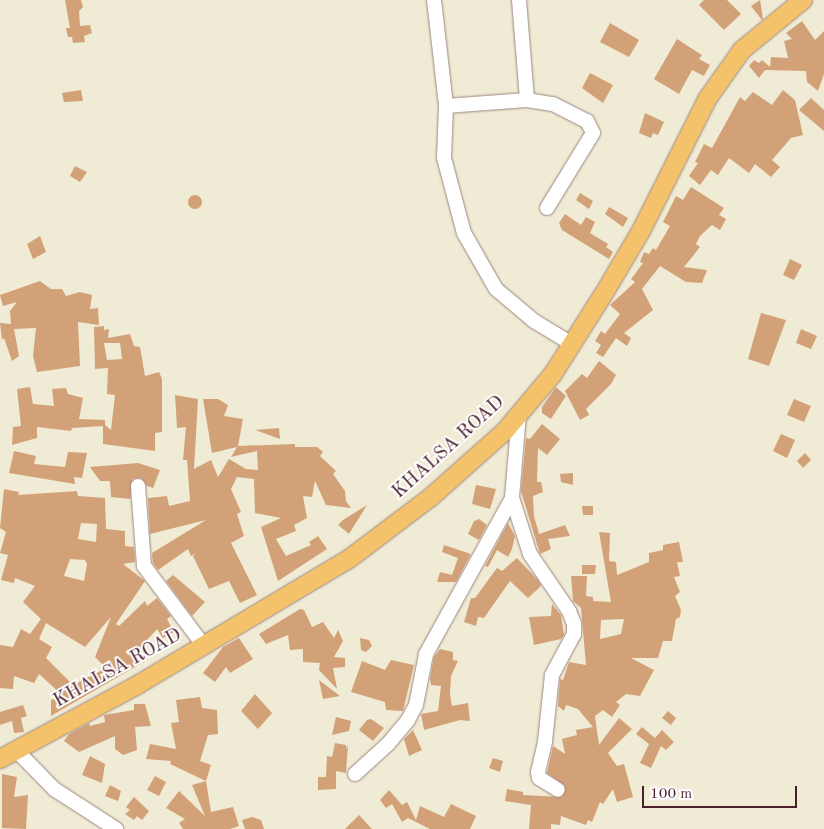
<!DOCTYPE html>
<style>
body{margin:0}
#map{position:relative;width:824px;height:829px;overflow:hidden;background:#f0ebd4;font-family:"Old Standard TT",serif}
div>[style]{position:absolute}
.building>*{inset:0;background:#d3a178}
.round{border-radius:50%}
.roads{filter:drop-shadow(0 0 1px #9d8580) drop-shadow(0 0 1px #9d8580)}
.minor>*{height:14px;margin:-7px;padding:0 7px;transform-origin:7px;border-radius:7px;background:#fff}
.major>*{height:18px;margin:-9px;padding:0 9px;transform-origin:9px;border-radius:9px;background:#f4c26a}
span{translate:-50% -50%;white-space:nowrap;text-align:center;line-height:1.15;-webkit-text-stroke:4px #fff;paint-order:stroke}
.street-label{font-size:19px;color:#4a1f2b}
.scale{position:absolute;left:642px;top:786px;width:155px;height:22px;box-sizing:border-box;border:2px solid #4a1f2b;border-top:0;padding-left:6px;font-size:15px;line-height:18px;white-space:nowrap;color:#4a1f2b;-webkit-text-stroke:4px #fff;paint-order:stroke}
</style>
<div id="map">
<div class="building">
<i style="clip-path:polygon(65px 0,81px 0,83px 7px,79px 11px,80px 26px,90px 25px,92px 33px,84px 36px,85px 42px,73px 43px,72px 37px,68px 37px,66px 28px,70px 28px)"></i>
<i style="clip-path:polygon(704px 0,727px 0,741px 14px,724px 30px,699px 5px)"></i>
<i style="clip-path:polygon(760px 0,763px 19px,762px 20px,751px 6px)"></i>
<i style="clip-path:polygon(802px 21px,815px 40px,824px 31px,824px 74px,818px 91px,807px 82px,806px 71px,765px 70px,759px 78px,749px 66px,754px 60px,759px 63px,762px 60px,770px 67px,771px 57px,788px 58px,784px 41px,792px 39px,786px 33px)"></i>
<i style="clip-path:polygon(610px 23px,639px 40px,629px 57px,600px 42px)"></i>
<i style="clip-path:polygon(677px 39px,702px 55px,699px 59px,710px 65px,704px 76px,692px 70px,679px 94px,654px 79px)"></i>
<i style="clip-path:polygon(590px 73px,613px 85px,603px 103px,582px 88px)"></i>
<i style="clip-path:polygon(81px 90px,83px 101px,64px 102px,62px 93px)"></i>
<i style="clip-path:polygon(783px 90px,795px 100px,803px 135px,791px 138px,772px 160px,780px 167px,771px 177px,755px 164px,749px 173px,729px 158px,718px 175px,711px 170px,700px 185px,689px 176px,698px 163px,695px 162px,704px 144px,712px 148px,740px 97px,745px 101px,753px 92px,772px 105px)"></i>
<i style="clip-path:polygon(811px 98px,824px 110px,824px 131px,799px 110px)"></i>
<i style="clip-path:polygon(645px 113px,664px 122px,658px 135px,653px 133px,651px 138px,639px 133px)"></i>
<i style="clip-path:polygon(75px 166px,87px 172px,80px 182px,70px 176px)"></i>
<i style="clip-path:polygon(691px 187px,724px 208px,719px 215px,726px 219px,720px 230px,712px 225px,700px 236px,696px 244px,700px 247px,684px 267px,707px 270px,702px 283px,686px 282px,660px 266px,642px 289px,653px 310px,624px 333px,631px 338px,627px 346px,616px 338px,603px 357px,596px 353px,601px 345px,595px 341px,601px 331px,605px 334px,620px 314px,610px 305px,635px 282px,631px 279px,643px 263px,640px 262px,644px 252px,649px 254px,653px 248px,656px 250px,670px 226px,663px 222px,676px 196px,683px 200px)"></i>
<i style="clip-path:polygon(580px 193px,593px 201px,589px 209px,576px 200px)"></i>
<i class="round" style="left:188px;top:195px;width:14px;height:14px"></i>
<i style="clip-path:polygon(609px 207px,628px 218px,623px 227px,605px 214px)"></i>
<i style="clip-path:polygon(565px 214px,581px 225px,586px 217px,595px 222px,590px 233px,608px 244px,606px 247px,613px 252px,609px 259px,562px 230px,559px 223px)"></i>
<i style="clip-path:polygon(40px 236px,46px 252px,33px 259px,27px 244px)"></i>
<i style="clip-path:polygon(790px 259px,802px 265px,794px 280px,783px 275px)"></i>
<i style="clip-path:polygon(40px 281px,51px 289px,62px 289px,66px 296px,80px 292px,92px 295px,90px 309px,98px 308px,99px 325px,78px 322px,80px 366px,37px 372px,33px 356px,36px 328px,14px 329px,19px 356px,12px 361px,4px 338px,2px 340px,0 323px,11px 324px,10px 311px,17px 302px,3px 306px,0 295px)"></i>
<i style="clip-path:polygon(761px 313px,786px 320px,769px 366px,748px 359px)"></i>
<i style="clip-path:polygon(evenodd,104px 326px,104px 330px,109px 329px,108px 338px,130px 334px,134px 346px,140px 347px,145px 376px,159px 372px,162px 379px,162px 432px,155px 433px,155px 451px,103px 444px,103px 426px,72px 428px,71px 431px,37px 427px,37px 438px,12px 445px,13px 427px,21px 426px,17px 389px,30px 387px,33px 404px,54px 406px,52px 389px,66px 388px,68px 394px,83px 398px,79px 419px,105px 420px,105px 425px,111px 430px,115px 395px,107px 394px,108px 368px,95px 369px,94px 327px,104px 326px,104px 343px,120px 343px,122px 359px,107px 360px,104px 343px)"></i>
<i style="clip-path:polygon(801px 329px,817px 336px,811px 349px,796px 343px)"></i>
<i style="clip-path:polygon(599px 361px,616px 375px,611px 384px,586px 409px,589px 415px,580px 420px,565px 391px,582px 374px,587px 378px)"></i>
<i style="clip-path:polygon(556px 387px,566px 396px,551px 419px,542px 413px,542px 407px)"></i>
<i style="clip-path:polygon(175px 395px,198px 399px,194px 469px,211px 460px,218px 477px,229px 459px,246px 469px,258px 470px,257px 451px,231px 457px,237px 447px,212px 453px,203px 399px,218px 399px,228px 405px,224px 416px,243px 419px,238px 446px,295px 444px,295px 447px,317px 447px,323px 452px,320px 456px,336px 471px,333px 474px,345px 491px,346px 501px,351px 508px,326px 505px,315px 481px,312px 497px,303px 496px,307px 518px,294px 525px,296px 531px,276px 539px,286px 556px,311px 545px,309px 542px,318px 536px,327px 549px,278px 581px,261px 527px,281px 518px,255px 513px,254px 479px,237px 477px,231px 489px,241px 512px,237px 514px,244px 536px,231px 543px,257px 595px,240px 603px,229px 581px,209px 589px,193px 556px,196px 553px,191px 556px,188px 549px,158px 570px,153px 563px,152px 553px,206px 520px,150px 534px,148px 498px,167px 496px,169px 506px,190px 501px,187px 460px,183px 460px,186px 427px,177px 428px)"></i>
<i style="clip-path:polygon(794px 399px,811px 406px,804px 422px,787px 415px)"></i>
<i style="clip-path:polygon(542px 424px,560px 439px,547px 455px,538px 448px,537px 482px,541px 482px,543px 492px,533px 496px,534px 516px,539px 534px,565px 525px,570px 536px,548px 539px,551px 549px,540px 554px,521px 491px,526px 438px,530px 439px)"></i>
<i style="clip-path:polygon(279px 428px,280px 439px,255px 430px)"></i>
<i style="clip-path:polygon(781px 434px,795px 440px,787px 458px,773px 451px)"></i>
<i style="clip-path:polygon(14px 451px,36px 456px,34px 464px,65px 467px,68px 452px,87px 453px,82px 478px,74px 477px,75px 484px,9px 473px)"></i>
<i style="clip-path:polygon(805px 453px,811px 460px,803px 468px,797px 461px)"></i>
<i style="clip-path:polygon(138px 463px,160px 470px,153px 488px,147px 486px,141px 478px,133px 479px,130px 499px,111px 497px,110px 481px,100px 481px,90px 467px)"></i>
<i style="clip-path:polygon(573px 473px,573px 485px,561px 482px,560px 474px)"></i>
<i style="clip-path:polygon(476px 485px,496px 489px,490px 509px,472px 504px)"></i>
<i style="clip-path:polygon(evenodd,4px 489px,19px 492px,18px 495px,77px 491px,78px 496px,105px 498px,106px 529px,125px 531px,125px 546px,134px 547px,135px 562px,123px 564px,145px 581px,116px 624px,119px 626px,145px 601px,147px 606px,157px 598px,171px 616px,167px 619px,174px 632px,163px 638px,157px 629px,139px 649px,145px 661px,51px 716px,51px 700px,63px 696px,39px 674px,34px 683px,14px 676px,13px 689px,0 688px,0 645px,13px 647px,21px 629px,30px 634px,41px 619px,23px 602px,35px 586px,15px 578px,14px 583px,1px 580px,8px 555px,0 553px,6px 532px,0 528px,4px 489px,81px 523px,97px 524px,96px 542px,78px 539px,81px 523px,4px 489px,70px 559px,85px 560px,87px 564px,84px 581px,64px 576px,70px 559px,4px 489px,111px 617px,95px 657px,106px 668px,73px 685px,46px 658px,52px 647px,39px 639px,46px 623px,85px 647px,111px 617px)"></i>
<i style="clip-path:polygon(367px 505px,349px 534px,338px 525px,343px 520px)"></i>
<i style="clip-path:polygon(582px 506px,593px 506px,593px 515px,583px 515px)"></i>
<i style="clip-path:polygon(479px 519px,487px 525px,479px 540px,468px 534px,474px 521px)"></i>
<i style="clip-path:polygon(508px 523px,515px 536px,512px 549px,508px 557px,497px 550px,488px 567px,485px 566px)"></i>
<i style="clip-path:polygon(evenodd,599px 532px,610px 533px,609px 561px,616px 562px,617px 575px,649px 562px,649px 553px,663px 550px,663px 545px,679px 542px,683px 562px,677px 562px,680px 576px,674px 577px,680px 592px,675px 596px,681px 610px,680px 617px,676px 619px,672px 641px,663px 641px,658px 658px,631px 658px,654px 670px,640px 696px,626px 694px,616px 702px,620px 705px,612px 717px,603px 710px,595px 716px,599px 745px,619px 718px,632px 729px,608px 753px,617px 766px,624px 764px,633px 797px,617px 802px,613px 789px,603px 804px,600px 802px,592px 822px,588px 820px,586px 825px,561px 816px,560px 825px,551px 824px,551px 829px,529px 829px,531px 805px,505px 801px,507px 789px,523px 792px,523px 795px,562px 797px,565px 786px,547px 773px,553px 746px,565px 754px,562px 739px,577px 735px,576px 730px,593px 727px,578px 709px,566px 705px,564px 711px,558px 706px,560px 679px,563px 680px,569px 662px,586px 665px,581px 608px,573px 601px,571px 576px,587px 576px,586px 596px,593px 597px,593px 601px,611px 602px,599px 532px,624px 619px,621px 634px,600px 639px,601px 620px,624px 619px)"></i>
<i style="clip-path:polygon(444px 545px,471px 554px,456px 582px,437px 582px,440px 572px,452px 575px,458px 558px,442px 552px)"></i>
<i style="clip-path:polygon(517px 558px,538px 580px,541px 585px,539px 588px,528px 598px,510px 581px,484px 618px,478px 617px,476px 626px,464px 622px,471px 598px,475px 598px,497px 568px,502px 571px)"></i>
<i style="clip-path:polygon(582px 565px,596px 565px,595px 574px,582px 574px)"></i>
<i style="clip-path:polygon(173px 575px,205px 602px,192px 616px,166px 581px)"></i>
<i style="clip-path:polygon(552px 604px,561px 615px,564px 635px,561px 639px,534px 645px,529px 617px,551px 616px)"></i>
<i style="clip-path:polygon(300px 609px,304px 610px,312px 627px,323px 622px,334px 638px,338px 630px,343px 641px,334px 657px,345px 658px,345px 667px,333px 668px,337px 689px,319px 670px,320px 663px,303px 662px,303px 649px,290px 650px,288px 635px,266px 644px,259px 634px)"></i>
<i style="clip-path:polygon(239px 638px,253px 659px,230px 673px,226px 667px,215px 682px,203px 673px,223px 647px)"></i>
<i style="clip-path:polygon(360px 638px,369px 640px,372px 646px,366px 652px,361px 650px)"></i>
<i style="clip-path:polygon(440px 649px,453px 652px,453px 660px,458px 661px,451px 676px,450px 694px,452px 706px,468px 703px,470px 721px,460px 720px,424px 730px,421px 714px,438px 711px,441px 686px,431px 685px,430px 679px,434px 657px)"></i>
<i style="clip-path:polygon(391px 660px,414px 665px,403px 711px,386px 710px,385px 702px,351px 692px,362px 661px,385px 670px)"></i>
<i style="clip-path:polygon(319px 680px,340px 696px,323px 699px)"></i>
<i style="clip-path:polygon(255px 694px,272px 713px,258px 729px,241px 711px)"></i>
<i style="clip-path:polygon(200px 697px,202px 708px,217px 710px,218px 734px,208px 735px,200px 761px,211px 765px,206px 781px,170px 764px,171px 761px,146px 759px,150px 744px,176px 749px,171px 723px,179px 722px,176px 700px)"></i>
<i style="clip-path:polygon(134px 704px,145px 704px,151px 726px,135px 727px,137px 750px,123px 755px,115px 749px,115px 736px,79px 752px,64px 741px,69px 734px,89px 723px,90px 726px,105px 722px,104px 715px,134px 710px)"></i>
<i style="clip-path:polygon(23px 705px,27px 716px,21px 718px,24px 732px,14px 733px,12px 721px,0 725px,0 712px)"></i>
<i style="clip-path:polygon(668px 711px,676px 718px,671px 725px,662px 718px)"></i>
<i style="clip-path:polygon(336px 717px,351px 721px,349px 731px,332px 735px)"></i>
<i style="clip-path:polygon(371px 719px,384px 728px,373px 741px,359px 730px,367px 720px)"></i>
<i style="clip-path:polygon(642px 727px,655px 738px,662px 730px,674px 742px,666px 750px,661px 746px,651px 768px,640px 763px,649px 744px,636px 734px)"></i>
<i style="clip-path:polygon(413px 730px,422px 750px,409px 756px,404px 739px)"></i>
<i style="clip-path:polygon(335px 743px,346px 745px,346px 749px,348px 745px,346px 773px,336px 771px,336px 789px,318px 790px,318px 777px,326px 777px,327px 756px,332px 757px)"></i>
<i style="clip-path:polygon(90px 756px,105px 764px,102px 783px,82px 775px)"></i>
<i style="clip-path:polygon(493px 758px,503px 761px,500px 772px,489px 768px)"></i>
<i style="clip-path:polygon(2px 774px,17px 777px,14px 797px,28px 795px,26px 829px,2px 828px)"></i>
<i style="clip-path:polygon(155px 776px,166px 782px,159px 796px,147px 790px)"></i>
<i style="clip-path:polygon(206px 781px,211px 812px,233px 807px,239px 826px,230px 829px,183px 829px,179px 823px,185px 819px,166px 808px,179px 791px,205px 816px,192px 785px)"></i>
<i style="clip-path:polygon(110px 785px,121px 791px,118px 801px,105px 796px)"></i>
<i style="clip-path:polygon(389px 790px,402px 805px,407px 802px,416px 820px,420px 806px,444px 817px,451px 804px,476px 816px,470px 829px,430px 829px,408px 818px,402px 822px,392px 804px,386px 808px,380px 800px)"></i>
<i style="clip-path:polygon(134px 797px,149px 811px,142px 820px,137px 816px,134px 820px,125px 814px,130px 810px,126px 807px)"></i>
<i style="clip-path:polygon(359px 815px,372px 829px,345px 829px)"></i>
<i style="clip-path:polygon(252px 817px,261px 820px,264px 829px,245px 829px,242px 820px)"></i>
</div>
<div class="roads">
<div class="minor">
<i style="left:434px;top:0;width:107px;rotate:83.5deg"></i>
<i style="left:446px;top:106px;width:52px;rotate:92.2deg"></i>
<i style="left:444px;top:158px;width:78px;rotate:75.1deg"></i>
<i style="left:464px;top:233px;width:64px;rotate:60.3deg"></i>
<i style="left:496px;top:289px;width:50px;rotate:40.1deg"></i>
<i style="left:534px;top:321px;width:44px;rotate:31.2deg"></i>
<i style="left:519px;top:0;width:100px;rotate:85.4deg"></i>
<i style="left:446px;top:106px;width:81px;rotate:-4.2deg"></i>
<i style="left:527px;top:100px;width:26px;rotate:9deg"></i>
<i style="left:553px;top:104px;width:38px;rotate:27deg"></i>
<i style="left:587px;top:121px;width:13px;rotate:63deg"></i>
<i style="left:593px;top:133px;width:88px;rotate:121.5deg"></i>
<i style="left:519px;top:414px;width:84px;rotate:94.8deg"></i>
<i style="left:512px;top:498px;width:59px;rotate:72.2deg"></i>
<i style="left:530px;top:554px;width:69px;rotate:55.6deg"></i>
<i style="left:569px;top:611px;width:14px;rotate:69deg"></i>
<i style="left:574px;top:624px;width:10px;rotate:90deg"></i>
<i style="left:574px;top:634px;width:47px;rotate:118.2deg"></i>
<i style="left:552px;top:675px;width:67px;rotate:96deg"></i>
<i style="left:545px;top:742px;width:31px;rotate:103deg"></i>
<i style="left:538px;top:772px;width:6px;rotate:81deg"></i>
<i style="left:539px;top:778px;width:22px;rotate:32deg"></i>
<i style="left:138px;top:486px;width:80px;rotate:85.7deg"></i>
<i style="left:144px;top:566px;width:100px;rotate:53.1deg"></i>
<i style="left:16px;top:750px;width:54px;rotate:45.7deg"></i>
<i style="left:54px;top:789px;width:74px;rotate:32.8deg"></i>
<i style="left:355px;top:774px;width:45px;rotate:-42.3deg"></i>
<i style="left:388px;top:744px;width:31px;rotate:-50deg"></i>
<i style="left:408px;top:720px;width:17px;rotate:-62deg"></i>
<i style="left:416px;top:705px;width:52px;rotate:-78.9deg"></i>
<i style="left:426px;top:654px;width:178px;rotate:-61.1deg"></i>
</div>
<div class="major">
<i style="left:0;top:759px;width:158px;rotate:-28.3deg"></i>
<i style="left:139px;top:684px;width:244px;rotate:-30.8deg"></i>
<i style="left:349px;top:559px;width:103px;rotate:-37.1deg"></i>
<i style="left:431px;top:497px;width:99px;rotate:-41.7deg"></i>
<i style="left:505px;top:431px;width:75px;rotate:-49.9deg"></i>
<i style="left:553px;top:374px;width:93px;rotate:-57.7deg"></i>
<i style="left:603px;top:295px;width:74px;rotate:-59.3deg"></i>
<i style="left:641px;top:231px;width:149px;rotate:-63.3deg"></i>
<i style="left:708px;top:98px;width:59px;rotate:-54.7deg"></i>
<i style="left:742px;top:50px;width:79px;rotate:-39.3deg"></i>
</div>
</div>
<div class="street-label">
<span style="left:449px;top:448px;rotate:-42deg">KHALSA ROAD</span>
<span style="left:118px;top:669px;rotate:-29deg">KHALSA ROAD</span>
</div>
<div class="scale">100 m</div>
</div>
